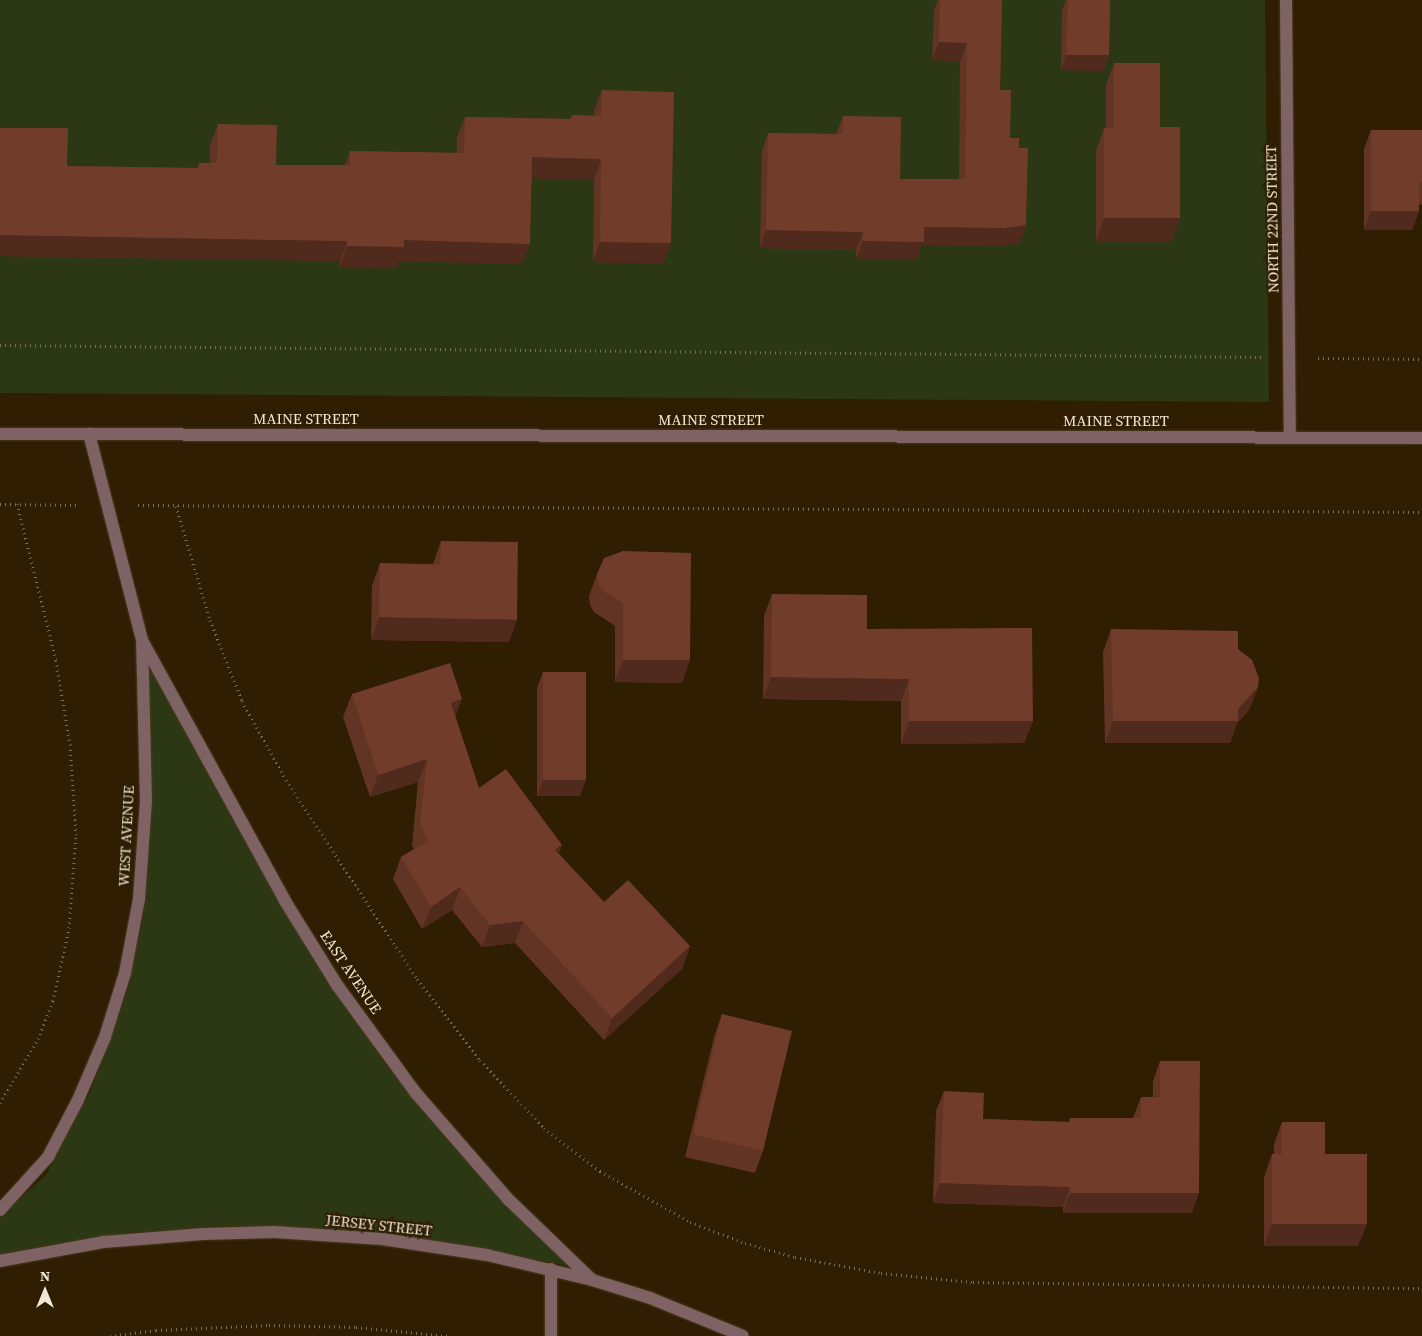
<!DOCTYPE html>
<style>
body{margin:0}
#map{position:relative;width:1422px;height:1336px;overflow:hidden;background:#2f1e02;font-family:"Source Serif 4",serif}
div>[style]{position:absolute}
.green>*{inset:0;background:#2c3813}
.path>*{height:3px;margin-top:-1.5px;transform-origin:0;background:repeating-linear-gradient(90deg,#7c6d56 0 1px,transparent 0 5px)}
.roads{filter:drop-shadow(0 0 1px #4a3a20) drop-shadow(0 0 1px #4a3a20)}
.minor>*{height:12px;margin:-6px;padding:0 6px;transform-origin:6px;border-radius:6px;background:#7e6264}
.wall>*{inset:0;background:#613424}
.shaded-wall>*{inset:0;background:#4f2a1d}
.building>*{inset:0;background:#713c2a}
span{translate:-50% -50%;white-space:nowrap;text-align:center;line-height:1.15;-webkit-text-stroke:4px #2f1e02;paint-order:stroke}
.street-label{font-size:15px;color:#f3e8d8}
.north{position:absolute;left:20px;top:1266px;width:50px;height:50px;-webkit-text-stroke:4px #2f1e02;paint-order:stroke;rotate:0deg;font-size:14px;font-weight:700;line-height:20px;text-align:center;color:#f3e8d8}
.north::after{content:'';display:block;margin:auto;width:18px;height:22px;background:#f3e8d8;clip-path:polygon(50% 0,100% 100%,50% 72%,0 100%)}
</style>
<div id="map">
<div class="green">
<i style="clip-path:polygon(0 0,1265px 0,1269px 402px,0 393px)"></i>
<i style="clip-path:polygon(148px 661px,291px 922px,388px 1067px,493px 1191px,570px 1266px,450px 1243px,367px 1232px,295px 1227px,218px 1226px,128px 1233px,42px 1246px,0 1255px,0 1217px,46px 1175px,91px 1090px,126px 995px,143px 917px,152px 811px)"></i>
</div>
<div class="path">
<i style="left:0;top:345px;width:1262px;rotate:0.54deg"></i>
<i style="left:1318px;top:358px;width:104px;rotate:0.6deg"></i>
<i style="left:0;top:504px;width:79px;rotate:0.7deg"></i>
<i style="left:138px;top:505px;width:1284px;rotate:0.31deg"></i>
<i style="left:176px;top:506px;width:119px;rotate:73.4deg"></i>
<i style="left:210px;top:620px;width:87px;rotate:68.4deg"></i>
<i style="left:242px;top:701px;width:90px;rotate:60.9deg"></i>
<i style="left:286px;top:780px;width:238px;rotate:56.6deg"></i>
<i style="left:417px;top:979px;width:103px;rotate:52.1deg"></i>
<i style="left:480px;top:1060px;width:93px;rotate:46.7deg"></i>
<i style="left:544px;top:1128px;width:71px;rotate:37.5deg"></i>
<i style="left:600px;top:1171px;width:103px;rotate:29.5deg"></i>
<i style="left:690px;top:1222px;width:59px;rotate:20.9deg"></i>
<i style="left:745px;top:1243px;width:52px;rotate:15.6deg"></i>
<i style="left:795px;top:1257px;width:87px;rotate:10.5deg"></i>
<i style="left:881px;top:1273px;width:92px;rotate:5.6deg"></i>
<i style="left:973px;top:1282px;width:449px;rotate:0.8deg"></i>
<i style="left:0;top:1103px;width:74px;rotate:-59.3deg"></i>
<i style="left:38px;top:1039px;width:41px;rotate:-68.5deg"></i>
<i style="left:53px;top:1001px;width:75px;rotate:-77.6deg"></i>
<i style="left:69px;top:928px;width:93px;rotate:-85.7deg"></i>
<i style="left:76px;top:835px;width:90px;rotate:-93.8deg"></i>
<i style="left:70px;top:745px;width:86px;rotate:-99.4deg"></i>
<i style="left:56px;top:660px;width:161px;rotate:-104deg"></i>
<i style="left:110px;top:1336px;width:46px;rotate:-7.4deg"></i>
<i style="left:156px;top:1330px;width:113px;rotate:-2.5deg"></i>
<i style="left:269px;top:1325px;width:87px;rotate:1.3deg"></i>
<i style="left:356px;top:1327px;width:92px;rotate:5.6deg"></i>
</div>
<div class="roads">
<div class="minor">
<i style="left:1286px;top:0;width:438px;rotate:89.5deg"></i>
<i style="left:0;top:434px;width:1422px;rotate:0.16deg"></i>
<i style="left:144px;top:644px;width:293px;rotate:61.2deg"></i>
<i style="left:285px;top:901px;width:99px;rotate:58.2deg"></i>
<i style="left:337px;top:985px;width:132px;rotate:53.9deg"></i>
<i style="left:415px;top:1092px;width:143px;rotate:49deg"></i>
<i style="left:509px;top:1200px;width:115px;rotate:43.9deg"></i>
<i style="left:0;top:1210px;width:72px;rotate:-47.8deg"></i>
<i style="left:48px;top:1157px;width:64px;rotate:-62.2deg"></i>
<i style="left:78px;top:1100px;width:69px;rotate:-66.8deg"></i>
<i style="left:105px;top:1037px;width:67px;rotate:-72.6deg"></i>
<i style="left:125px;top:973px;width:75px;rotate:-79.3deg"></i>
<i style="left:139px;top:899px;width:98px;rotate:-85.9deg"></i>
<i style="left:146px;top:801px;width:161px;rotate:-91.4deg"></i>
<i style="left:142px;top:640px;width:213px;rotate:-104.4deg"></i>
<i style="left:0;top:1261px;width:106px;rotate:-10.4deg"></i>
<i style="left:104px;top:1242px;width:99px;rotate:-4.6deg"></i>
<i style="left:203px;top:1234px;width:71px;rotate:-1.6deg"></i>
<i style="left:274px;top:1232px;width:108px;rotate:3.7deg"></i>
<i style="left:382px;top:1239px;width:106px;rotate:8.7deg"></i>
<i style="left:487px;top:1255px;width:108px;rotate:13.4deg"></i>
<i style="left:592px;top:1280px;width:61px;rotate:17.2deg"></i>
<i style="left:650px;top:1298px;width:100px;rotate:22.2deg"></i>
<i style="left:551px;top:1269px;width:67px;rotate:90deg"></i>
</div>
</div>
<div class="wall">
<i style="clip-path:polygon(938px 0,1002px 0,1000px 90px,1010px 138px,1019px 148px,1026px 225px,1020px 243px,999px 246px,922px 245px,917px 259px,856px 259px,856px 250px,760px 248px,762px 151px,768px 133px,836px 134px,843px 116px,900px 179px,959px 179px,960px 61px,932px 60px,934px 11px)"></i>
<i style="clip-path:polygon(1066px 0,1110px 0,1109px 55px,1104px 71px,1061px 70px,1062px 11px)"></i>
<i style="clip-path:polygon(1114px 63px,1160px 127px,1180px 218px,1172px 241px,1096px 241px,1096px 151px,1104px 128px,1106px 128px,1106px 85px)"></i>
<i style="clip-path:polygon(602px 90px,663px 264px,593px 262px,594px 180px,532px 178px,522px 264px,399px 261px,396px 268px,340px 267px,340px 261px,0 256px,67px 166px,197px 168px,199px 163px,210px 163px,210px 145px,218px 124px,276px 165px,345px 165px,350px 151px,457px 153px,457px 137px,465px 117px,570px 119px,572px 115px,594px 116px,594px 111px)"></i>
<i style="clip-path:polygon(1371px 130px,1422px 130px,1422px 205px,1419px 204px,1419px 211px,1412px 230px,1364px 230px,1364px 149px)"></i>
<i style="clip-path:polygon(441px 541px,509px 642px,371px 640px,372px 586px,380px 563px,433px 564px)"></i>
<i style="clip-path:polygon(597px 574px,690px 660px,682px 683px,615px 682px,615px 626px,594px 612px,590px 605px,589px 596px)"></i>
<i style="clip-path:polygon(772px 594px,867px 629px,1033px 721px,1024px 743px,901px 744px,901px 701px,763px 699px,764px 616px)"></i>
<i style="clip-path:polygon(1111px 629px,1238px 649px,1258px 687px,1249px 710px,1237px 723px,1230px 743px,1105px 743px,1103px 652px)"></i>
<i style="clip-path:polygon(543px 672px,580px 796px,537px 796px,537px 688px)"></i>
<i style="clip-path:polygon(352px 694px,455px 716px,479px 788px,559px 854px,604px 902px,690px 946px,682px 969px,604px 1040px,515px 943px,482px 947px,452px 910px,422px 929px,393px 879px,401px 857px,414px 849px,412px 845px,418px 782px,370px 797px,343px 717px)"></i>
<i style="clip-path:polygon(722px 1014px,763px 1151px,755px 1173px,685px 1157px,714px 1037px)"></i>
<i style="clip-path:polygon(1160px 1061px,1192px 1213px,1063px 1213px,1063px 1207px,933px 1203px,936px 1111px,944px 1091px,983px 1119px,1069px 1122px,1070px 1118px,1133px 1118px,1141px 1097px,1153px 1097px,1153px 1081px)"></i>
<i style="clip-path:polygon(1282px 1122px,1325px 1154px,1358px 1246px,1264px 1246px,1264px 1177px,1272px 1154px,1274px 1154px,1274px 1144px)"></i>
</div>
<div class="shaded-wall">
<i style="clip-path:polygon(939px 42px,967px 43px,960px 61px,932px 60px)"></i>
<i style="clip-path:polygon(1066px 55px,1109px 55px,1104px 71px,1061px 70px)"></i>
<i style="clip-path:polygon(532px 157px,601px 159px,594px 180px,524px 178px)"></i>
<i style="clip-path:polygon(1371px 211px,1419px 211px,1412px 230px,1364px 230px)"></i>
<i style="clip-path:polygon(1104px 218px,1180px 218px,1172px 241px,1096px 241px)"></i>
<i style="clip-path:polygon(1026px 225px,1020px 243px,999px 246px,922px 245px,917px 259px,856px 259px,863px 241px,924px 227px)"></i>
<i style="clip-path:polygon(766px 230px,863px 232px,856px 250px,760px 248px)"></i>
<i style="clip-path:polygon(0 235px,347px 241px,340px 261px,0 256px)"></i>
<i style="clip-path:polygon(404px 240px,530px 244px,522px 264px,399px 261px,396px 268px,340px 267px,347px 246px)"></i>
<i style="clip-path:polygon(600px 242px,671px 243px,663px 264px,593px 262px)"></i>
<i style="clip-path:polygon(379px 617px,517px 620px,509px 642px,371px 640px)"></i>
<i style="clip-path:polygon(623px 660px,690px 660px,682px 683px,615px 682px)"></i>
<i style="clip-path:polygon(771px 677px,909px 679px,901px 701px,763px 699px)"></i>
<i style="clip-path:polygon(1258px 687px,1249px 710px,1237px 723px,1230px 743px,1105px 743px,1113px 721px,1238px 709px)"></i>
<i style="clip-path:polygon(462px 699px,453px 722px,451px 703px)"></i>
<i style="clip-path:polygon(909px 721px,1033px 721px,1024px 743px,901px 744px)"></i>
<i style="clip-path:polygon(427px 759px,418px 782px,370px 797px,378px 775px)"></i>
<i style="clip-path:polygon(543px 780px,586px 780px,580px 796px,537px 796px)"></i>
<i style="clip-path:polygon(562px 845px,554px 867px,555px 850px)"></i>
<i style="clip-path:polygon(460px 887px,452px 910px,422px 929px,431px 907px)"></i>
<i style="clip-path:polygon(523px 921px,515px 943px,482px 947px,490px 925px)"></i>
<i style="clip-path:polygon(690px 946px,682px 969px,604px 1040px,612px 1018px)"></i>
<i style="clip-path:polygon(940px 1183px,1070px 1187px,1063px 1207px,933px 1203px)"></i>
<i style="clip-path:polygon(1070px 1193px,1199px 1193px,1192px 1213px,1063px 1213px)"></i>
<i style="clip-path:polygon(1272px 1224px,1367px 1224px,1358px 1246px,1264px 1246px)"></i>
</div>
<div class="building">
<i style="clip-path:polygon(940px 0,1002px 0,1000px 90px,1011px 90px,1010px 138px,1019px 138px,1019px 148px,1028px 148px,1026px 225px,1005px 228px,924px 227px,924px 242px,863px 241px,863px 232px,766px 230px,768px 133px,843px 134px,843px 116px,901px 117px,900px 179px,965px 179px,967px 43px,939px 42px)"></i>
<i style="clip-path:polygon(1068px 0,1110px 0,1109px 55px,1066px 55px)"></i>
<i style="clip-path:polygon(1114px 63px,1160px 63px,1160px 127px,1180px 127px,1180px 218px,1104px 218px,1104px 128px,1114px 128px)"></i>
<i style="clip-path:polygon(602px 90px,674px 92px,671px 243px,600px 242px,601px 159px,532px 157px,530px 244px,404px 240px,404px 247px,347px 246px,347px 241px,0 235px,0 128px,68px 128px,67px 166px,199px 168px,199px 163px,217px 163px,218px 124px,277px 125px,276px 165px,350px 165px,350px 151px,464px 153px,465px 117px,571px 119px,572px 115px,601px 116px)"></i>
<i style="clip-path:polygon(1371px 130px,1422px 130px,1422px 183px,1419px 182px,1419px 211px,1371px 211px)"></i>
<i style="clip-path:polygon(441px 541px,518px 542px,517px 620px,379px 617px,380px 563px,440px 565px)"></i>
<i style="clip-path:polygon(623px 551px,691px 553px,690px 660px,623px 660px,623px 603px,602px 590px,598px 583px,597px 574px,604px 558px)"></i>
<i style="clip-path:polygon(772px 594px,867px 595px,867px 629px,1032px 628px,1033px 721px,909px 721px,909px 679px,771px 677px)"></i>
<i style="clip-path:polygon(1111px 629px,1238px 631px,1238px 649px,1252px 660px,1259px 678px,1258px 687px,1238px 709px,1238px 721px,1113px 721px)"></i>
<i style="clip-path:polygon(450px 663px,462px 699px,451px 703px,479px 788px,506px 769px,562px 845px,555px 850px,604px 902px,628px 880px,690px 946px,612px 1018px,523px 921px,490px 925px,460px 887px,431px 907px,401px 857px,428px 841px,420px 823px,427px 759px,378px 775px,352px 694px)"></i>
<i style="clip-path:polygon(543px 672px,586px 672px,586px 780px,543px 780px)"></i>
<i style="clip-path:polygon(722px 1014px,792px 1031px,763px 1151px,693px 1134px)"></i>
<i style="clip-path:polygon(1160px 1061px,1200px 1061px,1199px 1193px,1070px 1193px,1070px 1187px,940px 1183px,944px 1091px,984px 1093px,983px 1119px,1070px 1122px,1070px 1118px,1141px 1118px,1141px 1097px,1160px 1097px)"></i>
<i style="clip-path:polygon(1282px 1122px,1325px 1122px,1325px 1154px,1367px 1154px,1367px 1224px,1272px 1224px,1272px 1154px,1282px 1154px)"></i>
</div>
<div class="street-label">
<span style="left:1272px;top:219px;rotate:-91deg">NORTH 22ND STREET</span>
<span style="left:306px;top:419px">MAINE STREET</span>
<span style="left:711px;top:420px">MAINE STREET</span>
<span style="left:1116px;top:421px">MAINE STREET</span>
<span style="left:126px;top:836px;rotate:-87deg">WEST AVENUE</span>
<span style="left:351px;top:972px;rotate:56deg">EAST AVENUE</span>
<span style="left:379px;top:1225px;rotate:6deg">JERSEY STREET</span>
</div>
<div class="north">N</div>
</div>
